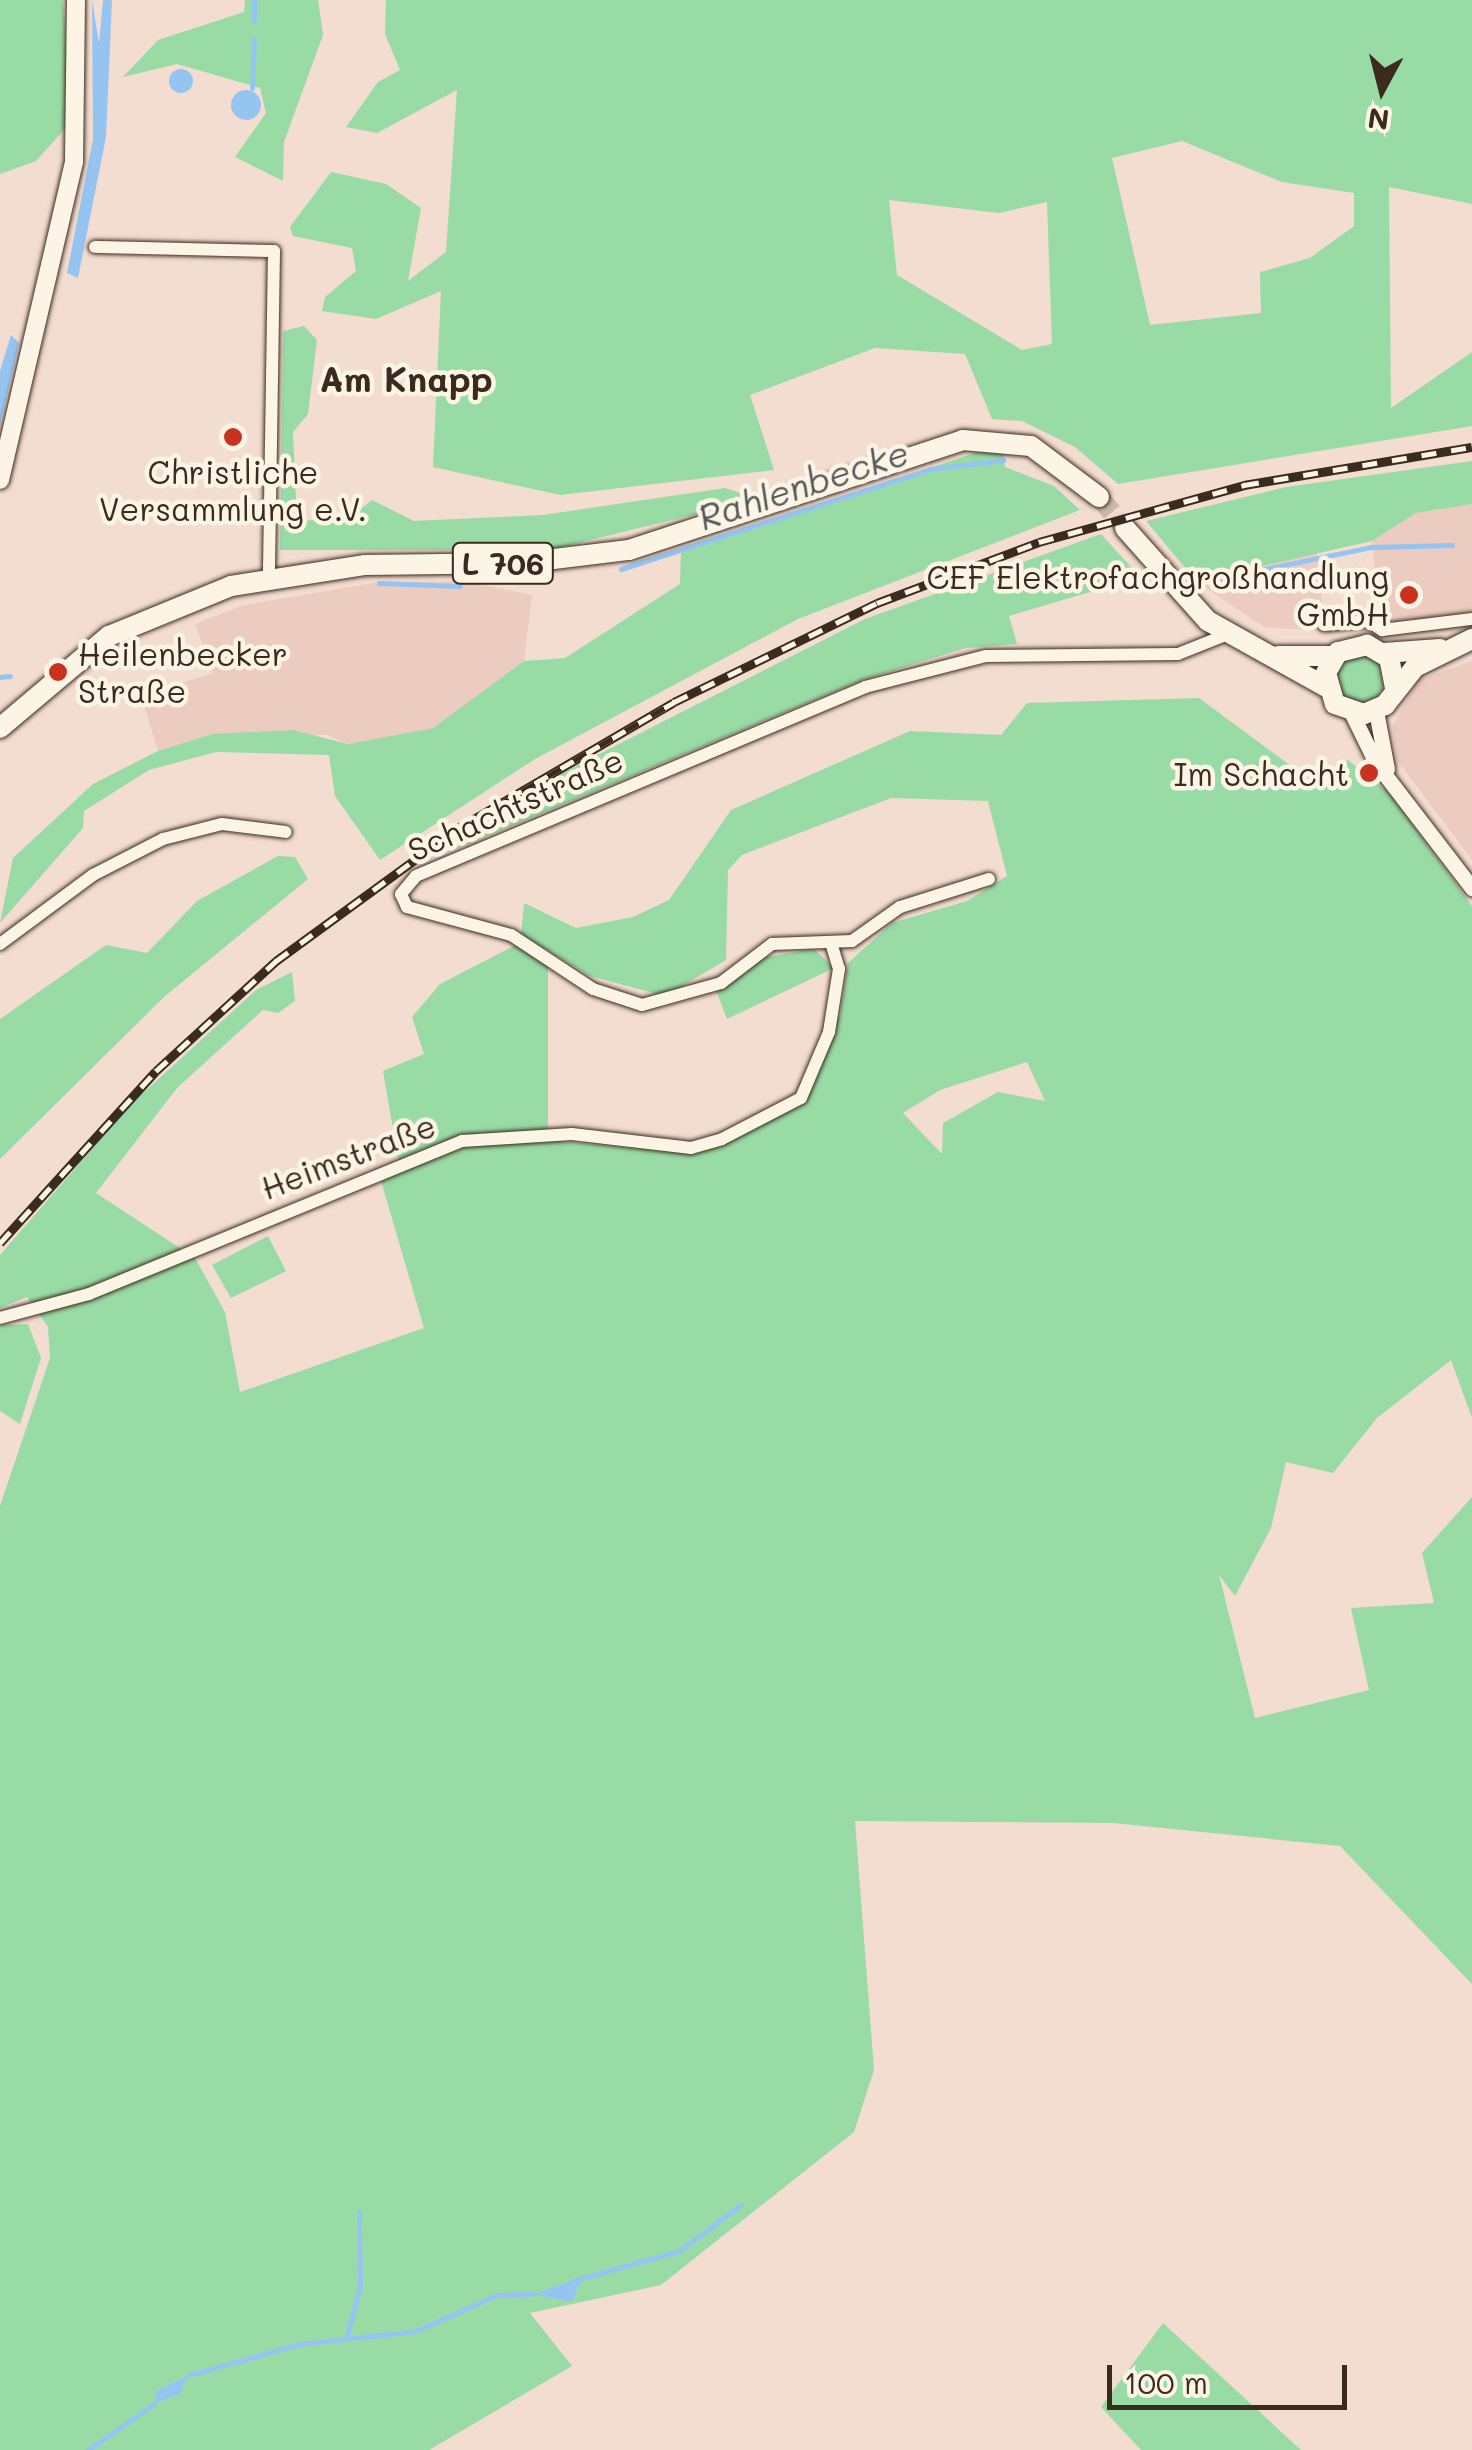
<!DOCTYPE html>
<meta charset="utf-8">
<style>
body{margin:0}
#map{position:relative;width:1472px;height:2450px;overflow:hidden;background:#f3dcd0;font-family:Mali,sans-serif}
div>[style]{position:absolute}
.built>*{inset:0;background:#eccbc1}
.green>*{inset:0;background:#99dba5}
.round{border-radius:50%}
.water>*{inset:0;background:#96c4f1}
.stream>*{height:5px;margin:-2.5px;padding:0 2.5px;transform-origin:2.5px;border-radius:2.5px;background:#96c4f1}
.primary-tunnel>*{height:20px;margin-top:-10px;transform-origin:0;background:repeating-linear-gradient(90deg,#ceb8ac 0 20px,transparent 0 30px)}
.roads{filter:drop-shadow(0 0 2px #3b2a1e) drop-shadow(0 0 2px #3b2a1e)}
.minor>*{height:12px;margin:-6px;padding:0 6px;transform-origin:6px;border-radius:6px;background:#fcf5e5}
.tertiary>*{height:15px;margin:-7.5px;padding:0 7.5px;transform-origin:7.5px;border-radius:7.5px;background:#fcf5e5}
.secondary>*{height:18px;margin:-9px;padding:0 9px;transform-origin:9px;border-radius:9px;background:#fcf5e5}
.primary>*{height:20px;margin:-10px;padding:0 10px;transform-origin:10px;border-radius:10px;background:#fcf5e5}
.rail>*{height:9px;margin-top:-4.5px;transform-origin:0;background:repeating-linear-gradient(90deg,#fcf5e5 0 15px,#3b2a1e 0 30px);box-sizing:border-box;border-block:2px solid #3b2a1e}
.dots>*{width:28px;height:28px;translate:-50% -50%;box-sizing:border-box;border:5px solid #fcf5e5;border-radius:50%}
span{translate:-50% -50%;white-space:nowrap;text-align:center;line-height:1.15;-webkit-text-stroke:9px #fcf5e5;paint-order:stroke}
.shield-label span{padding:2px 8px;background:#fcf5e5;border:2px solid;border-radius:8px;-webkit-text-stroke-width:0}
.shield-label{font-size:30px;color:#3b2a1e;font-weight:700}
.poi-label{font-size:32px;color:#3b2a1e}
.right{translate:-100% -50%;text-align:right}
.left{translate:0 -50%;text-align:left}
.street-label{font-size:32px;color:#3b2a1e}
.neighbourhood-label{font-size:35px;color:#3b2a1e;font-weight:700}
.water-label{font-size:35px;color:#56585d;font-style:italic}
.north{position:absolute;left:1332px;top:40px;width:100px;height:100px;-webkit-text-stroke:8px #fcf5e5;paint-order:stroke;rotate:187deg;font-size:28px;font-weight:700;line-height:40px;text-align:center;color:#3b2a1e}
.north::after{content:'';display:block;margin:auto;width:35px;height:45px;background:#3b2a1e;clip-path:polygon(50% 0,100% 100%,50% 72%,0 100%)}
.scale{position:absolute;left:1107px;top:2365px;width:240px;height:45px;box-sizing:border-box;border:5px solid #3b2a1e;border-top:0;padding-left:12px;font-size:30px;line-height:35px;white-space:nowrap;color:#3b2a1e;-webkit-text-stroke:8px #fcf5e5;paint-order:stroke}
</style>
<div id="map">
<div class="built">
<i style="clip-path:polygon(1472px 504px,1472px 613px,1382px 634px,1372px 541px,1416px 513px)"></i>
<i style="clip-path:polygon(1317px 552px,1325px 631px,1264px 627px,1196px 581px)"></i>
<i style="clip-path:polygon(464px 581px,532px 595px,524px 661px,433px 728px,348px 744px,327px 735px,212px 734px,158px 751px,141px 696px,213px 673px,195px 624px,244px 605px,373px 583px)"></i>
<i style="clip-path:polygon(1472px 661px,1472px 860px,1397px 760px,1392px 727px,1418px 680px)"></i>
</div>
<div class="green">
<i style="clip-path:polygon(0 0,63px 0,72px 121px,36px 161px,0 174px)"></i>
<i style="clip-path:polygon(245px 0,318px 0,323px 35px,284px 142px,283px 181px,235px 157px,266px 113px,260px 88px,177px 64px,123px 77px,158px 40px,244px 12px)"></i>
<i style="clip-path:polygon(evenodd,386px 0,1472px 0,1472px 204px,1389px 187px,1391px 408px,1472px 352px,1472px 426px,1118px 484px,1075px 447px,1022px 421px,992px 419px,965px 354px,875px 348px,750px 395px,774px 470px,560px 495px,433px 467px,441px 291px,376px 319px,322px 311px,325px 297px,356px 271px,352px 248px,293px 236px,290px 227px,331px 172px,386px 184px,421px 208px,408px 281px,446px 252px,457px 90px,377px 133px,346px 127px,378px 82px,400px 70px,385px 34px,386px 0,1182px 141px,1282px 182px,1354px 193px,1354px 226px,1310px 258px,1260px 272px,1261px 313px,1150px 325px,1112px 158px,1182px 141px,386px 0,889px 200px,999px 213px,1047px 202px,1052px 344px,1022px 350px,897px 275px,889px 200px)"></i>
<i style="clip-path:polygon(304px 326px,317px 340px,308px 414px,293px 432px,297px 521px,350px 518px,372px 500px,414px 521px,543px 515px,725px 488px,743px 494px,742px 503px,549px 550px,280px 550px,283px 331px)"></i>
<i style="clip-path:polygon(978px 452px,1003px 453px,1005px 467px,1054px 486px,1080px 510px,798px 619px,535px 759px,380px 860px,335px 796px,329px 755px,216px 752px,149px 770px,84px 811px,83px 828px,0 923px,13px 858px,93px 784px,158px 751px,212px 734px,293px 730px,348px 744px,433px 728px,524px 661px,565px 658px,680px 584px,681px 550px)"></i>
<i style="clip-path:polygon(1472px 461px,1472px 504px,1416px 513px,1372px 541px,1196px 581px,1146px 521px,1286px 487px)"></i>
<i style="clip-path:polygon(1101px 534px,1140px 577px,1009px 616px,1017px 644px,966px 648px,862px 680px,453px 850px,552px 778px,865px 619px)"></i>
<i class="round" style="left:1336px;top:655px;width:48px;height:48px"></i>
<i style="clip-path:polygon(evenodd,1199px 698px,1318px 786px,1348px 760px,1389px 793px,1472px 906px,1472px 1418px,1451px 1360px,1377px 1418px,1333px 1473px,1286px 1462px,1271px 1528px,1235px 1596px,1219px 1575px,1255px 1718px,1369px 1690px,1351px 1608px,1434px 1603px,1422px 1553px,1472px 1497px,1472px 1984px,1340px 1846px,1113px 1823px,855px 1821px,874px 2070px,854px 2132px,661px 2285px,530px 2313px,572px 2366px,429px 2450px,0 2450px,0 1506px,50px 1358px,48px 1327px,27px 1297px,0 1308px,0 1255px,130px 1105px,256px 990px,292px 972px,295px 1001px,278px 1013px,263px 1010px,177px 1088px,96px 1193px,195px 1258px,225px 1312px,240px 1392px,424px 1328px,381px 1181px,400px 1170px,383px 1071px,424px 1054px,412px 1017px,440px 984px,516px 945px,548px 965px,548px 1140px,692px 1154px,805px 1100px,840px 1015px,848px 963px,892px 923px,967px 901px,1007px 876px,988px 801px,891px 798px,742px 855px,728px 870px,726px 960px,665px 996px,590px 976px,521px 934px,524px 903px,576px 928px,633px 917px,669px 900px,731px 810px,910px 731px,1001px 735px,1027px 703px,1199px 698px,1027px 1062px,1045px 1101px,998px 1092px,943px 1123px,942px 1154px,903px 1113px,940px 1090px,1027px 1062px)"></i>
<i style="clip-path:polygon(278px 856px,295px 857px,308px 879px,164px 997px,0 1159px,0 1019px,106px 945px,147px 953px,197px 901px)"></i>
<i style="clip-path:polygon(814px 949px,834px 968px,727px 1019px,716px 990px,759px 958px)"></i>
<i style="clip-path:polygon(268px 1236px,286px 1271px,231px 1298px,212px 1265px)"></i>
<i style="clip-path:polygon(28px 1324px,41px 1358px,20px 1424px,0 1411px,0 1325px)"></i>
<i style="clip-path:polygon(1163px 2323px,1301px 2450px,1141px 2450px,1101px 2407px)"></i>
</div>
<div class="water">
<i style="clip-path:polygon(92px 0,99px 43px,103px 0,112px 0,106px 137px,78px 278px,67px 273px,93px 139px)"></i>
<i class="round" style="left:169px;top:69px;width:24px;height:24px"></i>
<i class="round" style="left:231px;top:90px;width:30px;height:30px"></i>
<i style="clip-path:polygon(11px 335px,19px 343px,0 425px,0 371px)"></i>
<i style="clip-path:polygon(581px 2280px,572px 2302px,533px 2294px,572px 2281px)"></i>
<i style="clip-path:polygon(189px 2375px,180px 2394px,155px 2403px,156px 2391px)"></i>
</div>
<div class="stream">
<i style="left:254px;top:21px;width:21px;rotate:-90deg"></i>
<i style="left:252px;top:88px;width:49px;rotate:-87.7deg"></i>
<i style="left:621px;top:569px;width:326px;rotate:-17.9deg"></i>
<i style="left:931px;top:469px;width:73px;rotate:-7.1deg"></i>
<i style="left:1207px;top:581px;width:167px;rotate:-11.7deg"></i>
<i style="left:1371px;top:547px;width:81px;rotate:-1.4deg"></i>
<i style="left:379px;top:583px;width:81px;rotate:2.1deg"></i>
<i style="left:0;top:677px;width:10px;rotate:-6deg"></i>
<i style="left:572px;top:2281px;width:111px;rotate:-15.7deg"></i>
<i style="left:679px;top:2251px;width:77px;rotate:-36.6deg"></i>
<i style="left:347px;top:2335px;width:50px;rotate:-74.8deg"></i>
<i style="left:360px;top:2287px;width:76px;rotate:-90.8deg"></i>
<i style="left:189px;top:2375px;width:114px;rotate:-15.7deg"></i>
<i style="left:299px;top:2344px;width:118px;rotate:-6.3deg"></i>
<i style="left:416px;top:2331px;width:89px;rotate:-24deg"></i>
<i style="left:497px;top:2295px;width:36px;rotate:-2deg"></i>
<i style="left:88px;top:2450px;width:82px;rotate:-35deg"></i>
</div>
<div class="primary-tunnel">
<i style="left:1099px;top:497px;width:40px;rotate:50deg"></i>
</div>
<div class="roads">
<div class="minor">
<i style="left:95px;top:247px;width:179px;rotate:1.3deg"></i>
<i style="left:274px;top:251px;width:327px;rotate:90.9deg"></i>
<i style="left:1324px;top:625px;width:44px;rotate:-5.2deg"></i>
<i style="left:1368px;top:621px;width:17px;rotate:33deg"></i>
<i style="left:1382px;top:630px;width:91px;rotate:-7deg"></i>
<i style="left:989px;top:879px;width:93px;rotate:162.5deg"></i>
<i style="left:900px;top:907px;width:59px;rotate:144.7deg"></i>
<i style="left:852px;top:941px;width:80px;rotate:177.9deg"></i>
<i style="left:772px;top:944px;width:64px;rotate:142.6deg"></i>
<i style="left:721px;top:983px;width:82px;rotate:164.4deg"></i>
<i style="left:642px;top:1005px;width:52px;rotate:-161.9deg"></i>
<i style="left:593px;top:989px;width:98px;rotate:-146.6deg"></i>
<i style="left:511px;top:935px;width:108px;rotate:-164.9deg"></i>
<i style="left:407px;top:907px;width:14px;rotate:-115deg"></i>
<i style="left:401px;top:894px;width:23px;rotate:-50deg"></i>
<i style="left:416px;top:876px;width:487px;rotate:-22.8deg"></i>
<i style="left:865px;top:687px;width:125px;rotate:-14.4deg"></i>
<i style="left:986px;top:656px;width:192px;rotate:-0.6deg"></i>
<i style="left:1178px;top:654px;width:54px;rotate:-21.8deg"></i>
<i style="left:0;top:944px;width:116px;rotate:-36.6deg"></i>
<i style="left:93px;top:875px;width:79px;rotate:-27.2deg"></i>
<i style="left:163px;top:839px;width:61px;rotate:-14.3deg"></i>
<i style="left:222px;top:824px;width:64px;rotate:7.1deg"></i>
<i style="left:0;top:1318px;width:92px;rotate:-15.1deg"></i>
<i style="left:89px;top:1294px;width:403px;rotate:-22.3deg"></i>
<i style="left:462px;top:1141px;width:110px;rotate:-3.6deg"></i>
<i style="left:572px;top:1134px;width:120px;rotate:6.7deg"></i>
<i style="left:691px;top:1148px;width:32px;rotate:-16deg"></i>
<i style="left:722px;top:1139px;width:89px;rotate:-27.4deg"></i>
<i style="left:801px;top:1098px;width:72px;rotate:-67deg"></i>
<i style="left:829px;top:1032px;width:64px;rotate:-81deg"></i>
<i style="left:839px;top:969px;width:24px;rotate:-107deg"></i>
</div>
<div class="tertiary">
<i style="left:1376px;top:711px;width:59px;rotate:79.3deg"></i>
<i style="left:1352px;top:714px;width:55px;rotate:63.9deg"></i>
<i style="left:1376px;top:763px;width:158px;rotate:52.5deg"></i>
</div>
<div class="secondary">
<i style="left:0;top:480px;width:326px;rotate:-76.9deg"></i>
<i style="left:74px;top:162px;width:162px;rotate:-89.3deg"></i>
</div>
<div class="primary">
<i style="left:1125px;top:528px;width:125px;rotate:48.3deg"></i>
<i style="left:1208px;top:621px;width:135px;rotate:29.2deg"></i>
<i style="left:1384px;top:653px;width:56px;rotate:-4.1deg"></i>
<i style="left:1278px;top:656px;width:56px"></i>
<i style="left:1395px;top:688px;width:31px;rotate:-101deg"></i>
<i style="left:1389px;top:658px;width:26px;rotate:-149deg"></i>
<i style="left:1367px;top:645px;width:30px;rotate:166deg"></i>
<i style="left:1338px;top:652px;width:24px;rotate:120deg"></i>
<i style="left:1326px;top:673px;width:32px;rotate:74deg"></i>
<i style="left:1335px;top:704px;width:31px;rotate:19deg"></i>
<i style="left:1364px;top:714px;width:23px;rotate:-23deg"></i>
<i style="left:1385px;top:705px;width:48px;rotate:-51.7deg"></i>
<i style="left:1415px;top:667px;width:64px;rotate:-26.2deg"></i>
<i style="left:0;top:728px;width:143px;rotate:-40.2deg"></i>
<i style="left:109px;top:636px;width:132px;rotate:-22.3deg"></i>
<i style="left:231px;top:586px;width:136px;rotate:-8.9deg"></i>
<i style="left:365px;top:565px;width:156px;rotate:-0.7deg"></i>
<i style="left:521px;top:563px;width:109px;rotate:-6.9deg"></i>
<i style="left:629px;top:550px;width:352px;rotate:-18.2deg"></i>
<i style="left:963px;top:440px;width:68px;rotate:5deg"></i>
<i style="left:1031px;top:446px;width:85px;rotate:36.9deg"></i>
</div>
</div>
<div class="rail">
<i style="left:0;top:1243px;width:232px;rotate:-47.8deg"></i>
<i style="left:156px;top:1071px;width:163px;rotate:-42.5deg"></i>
<i style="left:276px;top:961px;width:224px;rotate:-36.1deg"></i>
<i style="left:457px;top:829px;width:251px;rotate:-30.3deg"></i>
<i style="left:674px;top:702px;width:226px;rotate:-26deg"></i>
<i style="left:877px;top:603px;width:173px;rotate:-20.6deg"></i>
<i style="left:1039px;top:542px;width:213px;rotate:-15.5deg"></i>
<i style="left:1244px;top:485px;width:231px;rotate:-9.5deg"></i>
</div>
<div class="dots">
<i style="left:233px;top:437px;background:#c8321e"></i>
<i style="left:1409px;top:595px;background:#c8321e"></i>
<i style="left:58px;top:672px;background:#c8321e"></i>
<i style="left:1369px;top:773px;background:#c8321e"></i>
</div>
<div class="shield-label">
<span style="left:503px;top:563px">L 706</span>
</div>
<div class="poi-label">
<span style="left:233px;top:490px">Christliche<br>Versammlung e.V.</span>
<span class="right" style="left:1389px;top:595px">CEF Elektrofachgroßhandlung<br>GmbH</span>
<span class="left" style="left:78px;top:672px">Heilenbecker<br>Straße</span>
<span class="right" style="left:1349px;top:773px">Im Schacht</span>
</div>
<div class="street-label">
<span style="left:515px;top:804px;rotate:-24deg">Schachtstraße</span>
<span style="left:348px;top:1156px;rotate:-21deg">Heimstraße</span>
</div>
<div class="neighbourhood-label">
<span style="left:406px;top:378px">Am Knapp</span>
</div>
<div class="water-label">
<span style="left:803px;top:484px;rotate:-18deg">Rahlenbecke</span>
</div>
<div class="north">N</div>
<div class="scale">100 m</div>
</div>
